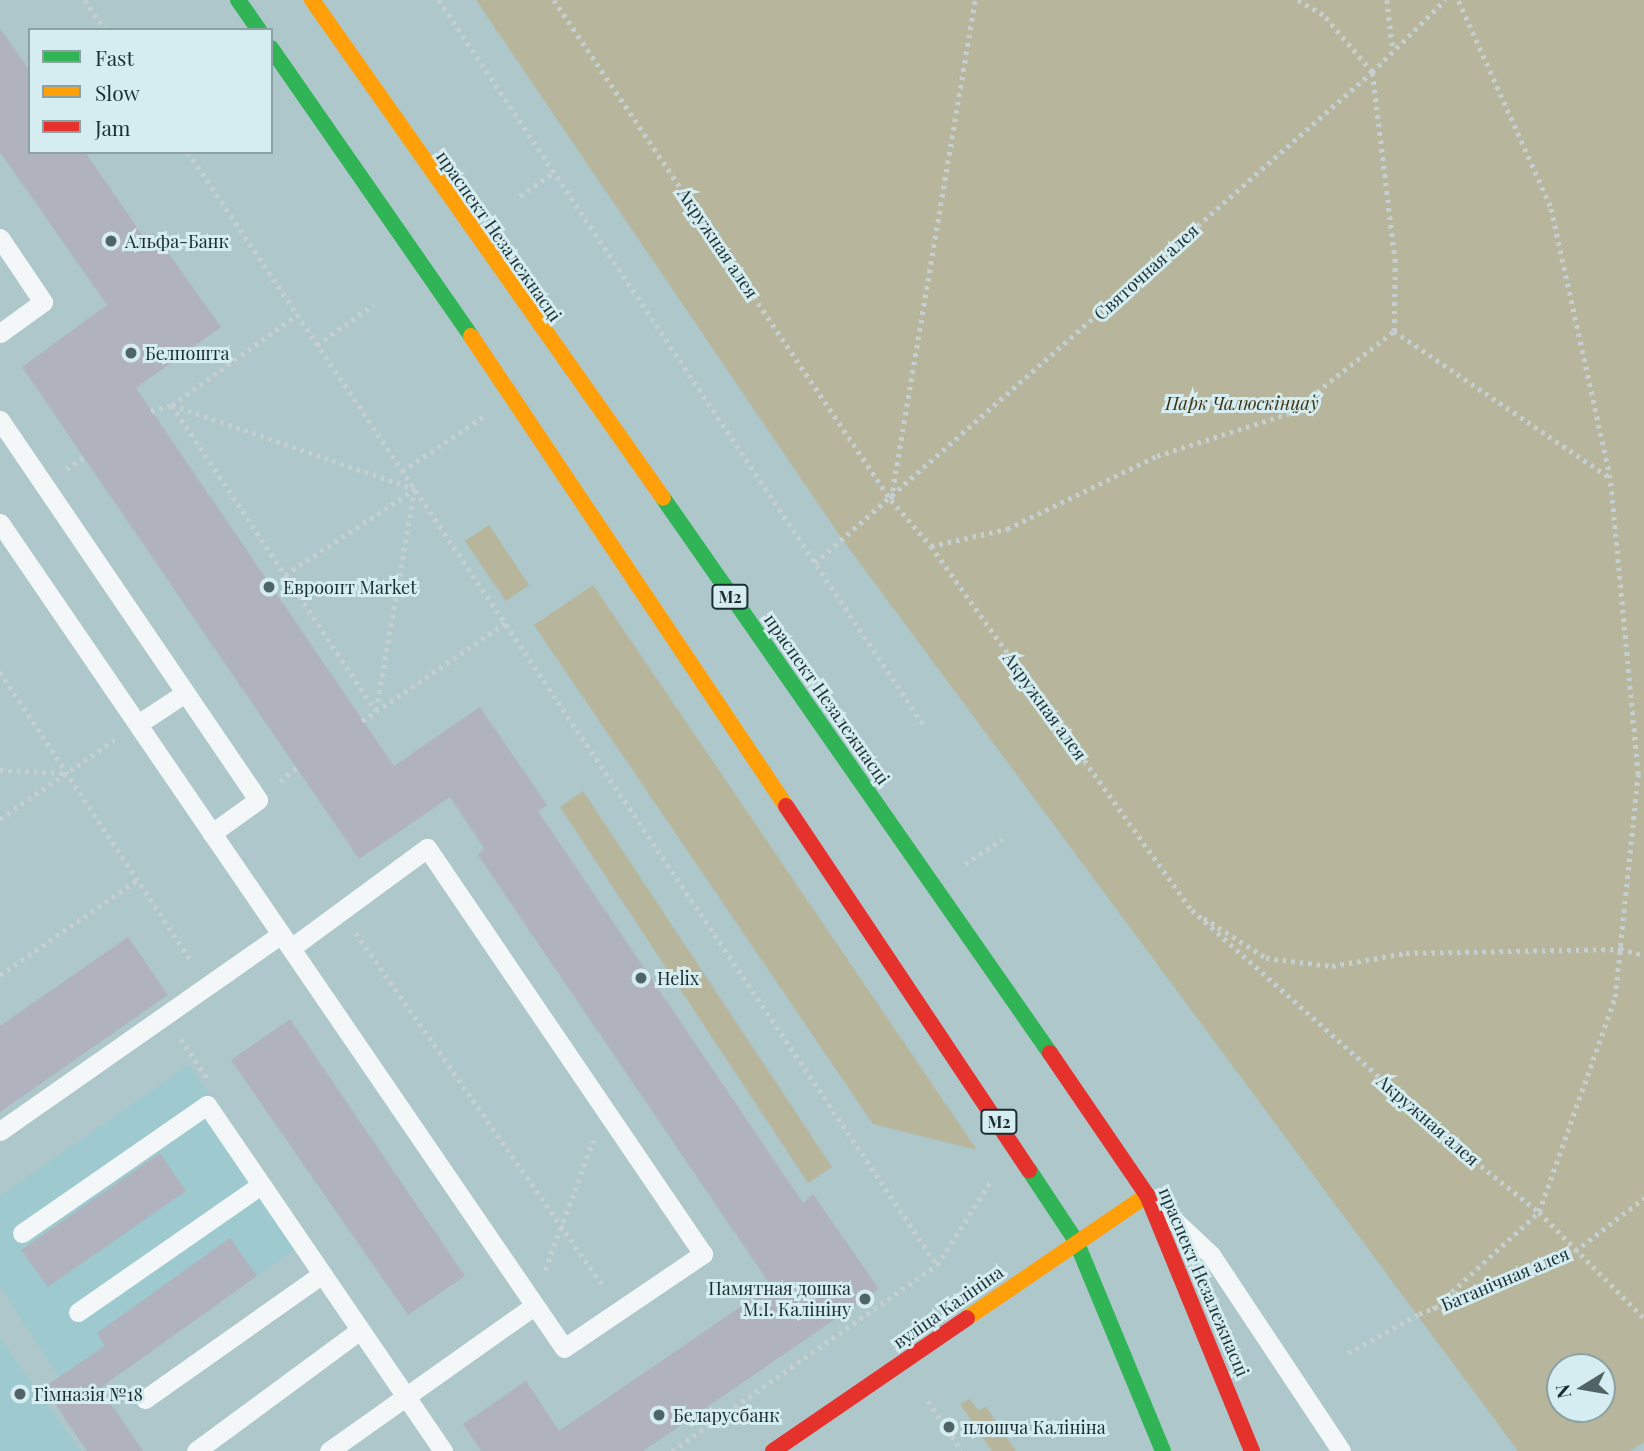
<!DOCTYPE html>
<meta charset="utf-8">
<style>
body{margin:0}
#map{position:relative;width:1644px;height:1451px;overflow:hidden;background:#adc7cb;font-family:"Playfair Display",serif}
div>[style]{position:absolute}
.built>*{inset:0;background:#9dc9cf}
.green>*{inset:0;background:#b7b69c}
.building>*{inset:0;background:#b0b3be}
.path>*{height:4.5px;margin-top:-2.25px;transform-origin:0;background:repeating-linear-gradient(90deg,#c6cfcf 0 3.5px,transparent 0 8.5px)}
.lane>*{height:19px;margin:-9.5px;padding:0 9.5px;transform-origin:9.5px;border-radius:9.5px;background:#f3f7f7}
.fast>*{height:16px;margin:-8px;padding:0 8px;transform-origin:8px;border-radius:8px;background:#30b455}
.slow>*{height:16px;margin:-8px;padding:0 8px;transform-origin:8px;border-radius:8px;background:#ff9f0a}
.jam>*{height:16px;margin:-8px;padding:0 8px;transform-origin:8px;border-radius:8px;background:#e5322d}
.dots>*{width:19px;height:19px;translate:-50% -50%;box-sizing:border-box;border:4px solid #d5edf0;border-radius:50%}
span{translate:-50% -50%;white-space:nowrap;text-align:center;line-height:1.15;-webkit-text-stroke:6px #d5edf0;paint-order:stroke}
.shield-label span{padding:2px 5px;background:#d5edf0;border:2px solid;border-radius:5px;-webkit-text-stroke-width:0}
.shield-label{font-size:16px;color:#1b2e31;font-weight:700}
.street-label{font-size:18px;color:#1b2e31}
.poi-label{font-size:18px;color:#1b2e31}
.left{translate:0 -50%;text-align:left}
.right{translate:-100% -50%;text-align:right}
.park-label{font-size:18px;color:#3d3113;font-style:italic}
.legend{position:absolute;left:28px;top:28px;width:245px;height:126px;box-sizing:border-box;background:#d5edf0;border:2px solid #8ba1a4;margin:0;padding:9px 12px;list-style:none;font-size:21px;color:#1b2e31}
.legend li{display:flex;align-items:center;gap:14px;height:35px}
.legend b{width:35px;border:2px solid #8ba1a4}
.north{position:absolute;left:1546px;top:1353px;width:70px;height:70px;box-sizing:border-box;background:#d5edf0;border:2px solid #8ba1a4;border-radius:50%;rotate:259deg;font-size:19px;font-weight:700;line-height:28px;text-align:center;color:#1b2e31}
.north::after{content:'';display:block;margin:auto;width:24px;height:32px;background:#4e6467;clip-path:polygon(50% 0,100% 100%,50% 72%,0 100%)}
</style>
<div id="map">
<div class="built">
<i style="clip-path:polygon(189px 1065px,309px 1239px,100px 1388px,83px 1361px,59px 1377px,0 1286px,0 1196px)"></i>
<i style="clip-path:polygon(0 1338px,80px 1451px,0 1451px)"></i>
</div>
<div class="green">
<i style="clip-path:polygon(evenodd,476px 0,1644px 0,1644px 1442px,1630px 1451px,1518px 1451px,842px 539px,476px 0,1560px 1367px,1602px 1367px,1602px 1409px,1560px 1409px,1560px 1367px)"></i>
<i style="clip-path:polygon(489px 525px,529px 585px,506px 601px,465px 541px)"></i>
<i style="clip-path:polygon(593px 585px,977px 1150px,873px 1124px,534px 625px)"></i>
<i style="clip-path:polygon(583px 791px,832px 1167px,808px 1183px,560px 807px)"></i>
<i style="clip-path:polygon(970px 1399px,978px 1410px,986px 1407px,1016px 1451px,992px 1451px,960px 1404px)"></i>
</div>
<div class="building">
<i style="clip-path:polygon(0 28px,30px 71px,30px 152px,85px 152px,145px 239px,154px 233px,221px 327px,136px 388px,394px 766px,480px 707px,547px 805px,538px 811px,803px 1203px,813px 1194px,879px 1289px,643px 1451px,481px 1451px,463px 1424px,526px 1381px,559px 1431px,771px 1286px,478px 855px,484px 848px,450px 797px,359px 859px,22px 367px,107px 305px,0 152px)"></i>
<i style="clip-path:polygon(128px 937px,168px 995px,0 1112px,0 1026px)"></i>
<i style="clip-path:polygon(290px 1019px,465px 1276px,408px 1315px,231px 1060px)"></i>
<i style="clip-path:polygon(160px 1153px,186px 1191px,48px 1287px,21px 1250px)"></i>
<i style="clip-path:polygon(230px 1238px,257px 1276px,100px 1388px,143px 1451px,87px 1451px,44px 1387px,105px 1346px,97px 1333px)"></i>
</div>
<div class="path">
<i style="left:85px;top:0;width:36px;rotate:56deg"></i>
<i style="left:439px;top:0;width:874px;rotate:56.24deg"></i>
<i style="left:554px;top:0;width:603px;rotate:56.02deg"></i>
<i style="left:891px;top:500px;width:61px;rotate:49deg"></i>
<i style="left:931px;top:546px;width:448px;rotate:54.4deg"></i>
<i style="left:1192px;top:910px;width:361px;rotate:41.7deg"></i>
<i style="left:1461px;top:1150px;width:100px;rotate:38.5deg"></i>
<i style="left:1539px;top:1212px;width:149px;rotate:45.3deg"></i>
<i style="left:1387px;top:0;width:50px;rotate:83.2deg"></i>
<i style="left:188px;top:152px;width:1342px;rotate:56.06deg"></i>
<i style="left:520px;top:196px;width:42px;rotate:-35.2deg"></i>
<i style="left:1394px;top:331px;width:261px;rotate:34.2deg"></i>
<i style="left:317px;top:345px;width:69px;rotate:-35.5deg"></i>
<i style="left:172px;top:405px;width:368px;rotate:56.3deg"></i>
<i style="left:172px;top:405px;width:257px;rotate:19.1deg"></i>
<i style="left:151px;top:411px;width:22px;rotate:-16deg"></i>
<i style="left:172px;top:405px;width:154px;rotate:-35.8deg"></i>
<i style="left:66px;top:469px;width:22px;rotate:-34deg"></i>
<i style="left:402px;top:471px;width:97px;rotate:-33.7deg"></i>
<i style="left:891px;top:499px;width:506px;rotate:-80.44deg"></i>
<i style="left:931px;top:546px;width:78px;rotate:-12.6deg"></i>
<i style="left:1007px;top:529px;width:167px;rotate:-26deg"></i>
<i style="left:1157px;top:456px;width:140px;rotate:-17.9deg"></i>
<i style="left:1290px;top:413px;width:132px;rotate:-38.3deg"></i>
<i style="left:1394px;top:331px;width:69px;rotate:-89.2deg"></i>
<i style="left:1395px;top:262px;width:191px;rotate:-96.9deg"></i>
<i style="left:1372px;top:72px;width:75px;rotate:-130.7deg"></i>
<i style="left:1323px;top:15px;width:30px;rotate:-150deg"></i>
<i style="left:815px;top:563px;width:743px;rotate:-41.4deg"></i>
<i style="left:1372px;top:72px;width:103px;rotate:-44.6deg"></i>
<i style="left:285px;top:575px;width:156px;rotate:-33.5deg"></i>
<i style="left:415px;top:489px;width:226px;rotate:99.9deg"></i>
<i style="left:0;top:672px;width:348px;rotate:56.5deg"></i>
<i style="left:362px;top:721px;width:173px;rotate:-34.4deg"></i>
<i style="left:0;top:770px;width:66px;rotate:2.6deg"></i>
<i style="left:280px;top:781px;width:21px;rotate:-39deg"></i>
<i style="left:0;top:819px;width:139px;rotate:-34.7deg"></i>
<i style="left:965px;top:864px;width:45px;rotate:-34deg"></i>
<i style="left:1204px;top:918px;width:74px;rotate:32.8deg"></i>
<i style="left:1266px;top:958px;width:66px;rotate:6.9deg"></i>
<i style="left:1332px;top:966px;width:75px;rotate:-10deg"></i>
<i style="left:1406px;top:953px;width:214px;rotate:-1.1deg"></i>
<i style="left:1620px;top:949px;width:25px;rotate:14deg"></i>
<i style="left:356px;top:933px;width:432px;rotate:55deg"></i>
<i style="left:0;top:975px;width:167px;rotate:-34.7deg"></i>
<i style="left:181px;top:1039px;width:47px;rotate:56.3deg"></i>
<i style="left:545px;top:1270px;width:138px;rotate:-69.6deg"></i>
<i style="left:1433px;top:1309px;width:144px;rotate:-42.5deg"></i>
<i style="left:1539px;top:1212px;width:228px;rotate:-70.5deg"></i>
<i style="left:1615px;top:997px;width:224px;rotate:-84.1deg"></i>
<i style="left:1638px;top:774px;width:297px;rotate:-95.4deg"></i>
<i style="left:1610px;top:478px;width:279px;rotate:-102.4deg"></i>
<i style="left:1550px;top:206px;width:226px;rotate:-114.1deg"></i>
<i style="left:1348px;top:1353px;width:81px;rotate:-28.8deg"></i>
<i style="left:1419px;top:1314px;width:168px;rotate:-22deg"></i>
<i style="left:1575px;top:1251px;width:87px;rotate:-37.5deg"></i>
<i style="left:928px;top:1401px;width:60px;rotate:55.8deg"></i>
<i style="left:672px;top:1451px;width:324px;rotate:-35.1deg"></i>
<i style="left:937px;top:1265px;width:98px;rotate:-57.4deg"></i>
</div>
<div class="lane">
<i style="left:0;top:238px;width:77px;rotate:56.1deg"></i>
<i style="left:43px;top:302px;width:53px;rotate:144.2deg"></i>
<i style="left:0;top:420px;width:459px;rotate:55.8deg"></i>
<i style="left:258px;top:800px;width:57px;rotate:144.3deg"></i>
<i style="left:0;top:523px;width:999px;rotate:55.64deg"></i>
<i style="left:564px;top:1348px;width:168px;rotate:-34.1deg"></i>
<i style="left:703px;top:1254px;width:491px;rotate:-124.2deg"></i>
<i style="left:427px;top:848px;width:169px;rotate:143.7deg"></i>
<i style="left:138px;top:724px;width:56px;rotate:-33.4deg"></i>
<i style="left:0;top:1131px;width:343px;rotate:-35deg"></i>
<i style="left:1161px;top:1208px;width:69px;rotate:43.2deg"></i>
<i style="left:1211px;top:1255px;width:235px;rotate:56.4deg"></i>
<i style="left:22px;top:1233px;width:225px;rotate:-34.7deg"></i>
<i style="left:207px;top:1105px;width:419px;rotate:55.7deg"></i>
<i style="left:78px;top:1312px;width:223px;rotate:-34.8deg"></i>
<i style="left:145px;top:1399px;width:217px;rotate:-35.2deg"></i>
<i style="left:196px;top:1451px;width:204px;rotate:-36.4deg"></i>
<i style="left:329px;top:1451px;width:252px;rotate:-35.3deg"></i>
</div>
<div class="fast">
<i style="left:238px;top:0;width:37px;rotate:55deg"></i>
<i style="left:271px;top:48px;width:351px;rotate:55.2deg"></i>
<i style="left:663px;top:498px;width:677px;rotate:55.11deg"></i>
<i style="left:1029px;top:1170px;width:85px;rotate:56.5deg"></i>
<i style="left:1076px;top:1241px;width:227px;rotate:67.5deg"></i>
</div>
<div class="slow">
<i style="left:312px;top:0;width:609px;rotate:54.82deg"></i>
<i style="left:471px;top:336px;width:566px;rotate:56.17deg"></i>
<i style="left:967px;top:1318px;width:218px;rotate:-34.3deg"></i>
</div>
<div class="jam">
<i style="left:786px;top:806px;width:438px;rotate:56.3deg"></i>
<i style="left:1050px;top:1053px;width:172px;rotate:55.7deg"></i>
<i style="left:1147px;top:1195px;width:277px;rotate:67.7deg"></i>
<i style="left:773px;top:1451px;width:235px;rotate:-34.4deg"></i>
</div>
<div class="dots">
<i style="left:111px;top:241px;background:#4e6467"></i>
<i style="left:131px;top:353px;background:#4e6467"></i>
<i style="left:269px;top:587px;background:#4e6467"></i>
<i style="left:641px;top:978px;background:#4e6467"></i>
<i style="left:865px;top:1299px;background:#4e6467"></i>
<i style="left:20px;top:1394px;background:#4e6467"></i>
<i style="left:659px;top:1415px;background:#4e6467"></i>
<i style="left:949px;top:1427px;background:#4e6467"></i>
</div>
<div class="shield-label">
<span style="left:730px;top:597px">М2</span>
<span style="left:999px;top:1122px">М2</span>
</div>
<div class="street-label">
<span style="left:499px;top:236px;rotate:55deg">праспект Незалежнасці</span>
<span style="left:718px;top:243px;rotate:56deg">Акружная алея</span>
<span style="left:1146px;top:272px;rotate:-42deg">Святочная алея</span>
<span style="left:827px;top:699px;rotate:55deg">праспект Незалежнасці</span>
<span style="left:1045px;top:706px;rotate:54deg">Акружная алея</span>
<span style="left:1428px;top:1120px;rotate:41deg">Акружная алея</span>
<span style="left:1505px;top:1279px;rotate:-23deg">Батанічная алея</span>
<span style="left:1204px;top:1282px;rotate:67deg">праспект Незалежнасці</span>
<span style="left:948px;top:1307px;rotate:-35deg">вуліца Калініна</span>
</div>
<div class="poi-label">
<span class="left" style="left:125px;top:241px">Альфа-Банк</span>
<span class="left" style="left:145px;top:353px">Белпошта</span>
<span class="left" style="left:283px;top:587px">Евроопт Market</span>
<span class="left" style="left:657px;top:978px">Helix</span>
<span class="right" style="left:851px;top:1299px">Памятная дошка<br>М.І. Калініну</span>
<span class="left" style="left:34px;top:1394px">Гімназія №18</span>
<span class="left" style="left:673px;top:1415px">Беларусбанк</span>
<span class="left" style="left:963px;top:1427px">плошча Калініна</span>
</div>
<div class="park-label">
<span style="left:1242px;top:403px">Парк Чалюскінцаў</span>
</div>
<ul class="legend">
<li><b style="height:9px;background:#30b455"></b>Fast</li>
<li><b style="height:9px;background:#ff9f0a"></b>Slow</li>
<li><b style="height:9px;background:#e5322d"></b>Jam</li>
</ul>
<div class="north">N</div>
</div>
